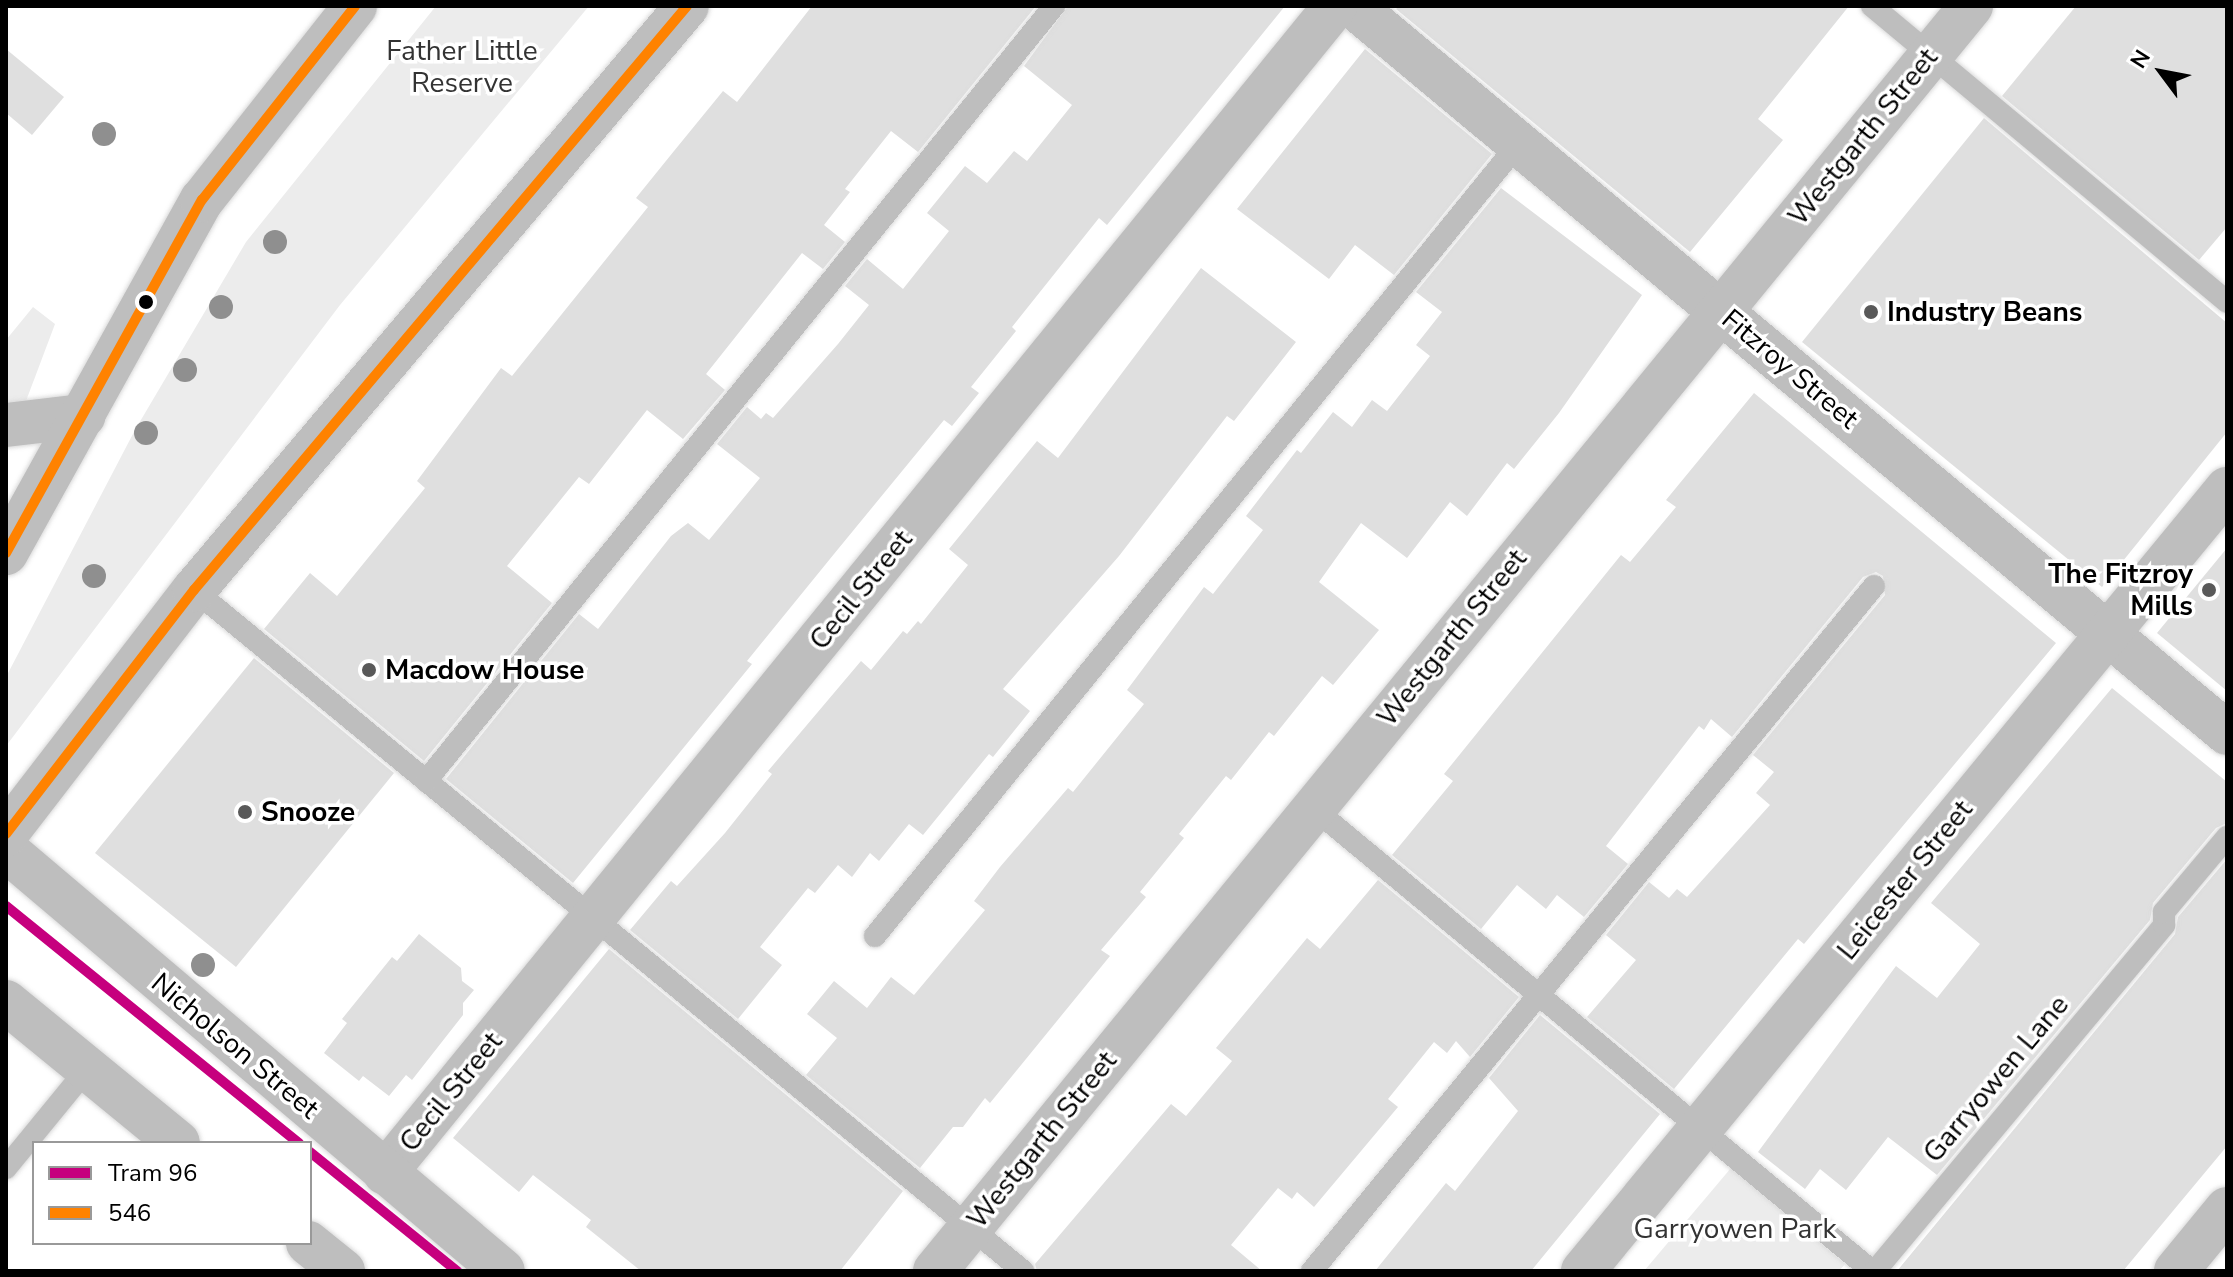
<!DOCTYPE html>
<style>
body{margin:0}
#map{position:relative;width:2233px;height:1277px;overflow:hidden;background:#fff;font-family:"Nunito Sans",sans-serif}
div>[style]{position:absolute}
.green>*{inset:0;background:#ececec}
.building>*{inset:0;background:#dfdfdf}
.roads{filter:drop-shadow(0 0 2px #dbdbdb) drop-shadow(0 0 2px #dbdbdb)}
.lane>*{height:22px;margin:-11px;padding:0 11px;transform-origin:11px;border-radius:11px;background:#bebebe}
.street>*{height:44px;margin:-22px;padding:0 22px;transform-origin:22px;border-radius:22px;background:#bebebe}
.primary>*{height:44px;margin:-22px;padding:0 22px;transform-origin:22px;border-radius:22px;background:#bebebe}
.highway>*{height:44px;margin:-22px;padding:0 22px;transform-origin:22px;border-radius:22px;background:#bebebe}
.bus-1>*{height:10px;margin:-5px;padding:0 5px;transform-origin:5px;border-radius:5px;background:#ff8200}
.tram-1>*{height:10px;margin:-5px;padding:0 5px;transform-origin:5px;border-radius:5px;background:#c6007e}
.trees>*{width:24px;height:24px;margin:-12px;border-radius:50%;background:#8f8f8f}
.dots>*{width:22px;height:22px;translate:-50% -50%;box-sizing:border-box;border:4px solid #fff;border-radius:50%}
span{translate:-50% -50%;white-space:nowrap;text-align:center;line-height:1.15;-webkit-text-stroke:7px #fff;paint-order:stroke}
.park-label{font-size:28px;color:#333}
.street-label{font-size:28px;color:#000}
.poi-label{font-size:28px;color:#000;font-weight:700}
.left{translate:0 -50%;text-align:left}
.right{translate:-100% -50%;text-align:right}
.frame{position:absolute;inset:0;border:8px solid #000;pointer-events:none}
.legend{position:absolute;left:32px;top:1141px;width:280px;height:104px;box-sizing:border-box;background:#fff;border:2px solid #999;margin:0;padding:10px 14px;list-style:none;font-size:24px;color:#000}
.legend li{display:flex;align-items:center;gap:16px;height:40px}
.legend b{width:40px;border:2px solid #999}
.north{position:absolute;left:2121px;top:32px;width:80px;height:80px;-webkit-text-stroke:6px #fff;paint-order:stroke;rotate:302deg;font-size:22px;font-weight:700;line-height:32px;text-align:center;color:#000}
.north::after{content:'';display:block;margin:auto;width:28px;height:36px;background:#000;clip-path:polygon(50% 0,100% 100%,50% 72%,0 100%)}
</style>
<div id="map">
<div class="green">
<i style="clip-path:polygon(436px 6px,589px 6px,340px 305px,6px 746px,6px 677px,135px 430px,246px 242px)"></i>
<i style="clip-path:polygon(33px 307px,55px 324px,26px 401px,6px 413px,6px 340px)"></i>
<i style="clip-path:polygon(1731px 1168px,1845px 1264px,1839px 1271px,1644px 1271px)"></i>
</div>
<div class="building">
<i style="clip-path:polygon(812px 6px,1036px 6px,918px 152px,891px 131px,845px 189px,850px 192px,824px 225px,845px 242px,823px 269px,802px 253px,706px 374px,725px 390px,683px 439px,647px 410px,589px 484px,579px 477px,507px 566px,552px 603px,424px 761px,264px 629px,310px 573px,337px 596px,425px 488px,417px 481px,501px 368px,512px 376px,648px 207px,636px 198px,674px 151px,723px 91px,737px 102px)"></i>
<i style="clip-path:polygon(1068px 6px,1285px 6px,1107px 225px,1099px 218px,1012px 327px,1016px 331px,971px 387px,979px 393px,952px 426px,944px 420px,834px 554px,747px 661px,752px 664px,573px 883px,446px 779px,579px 614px,598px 629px,671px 536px,688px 523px,709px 540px,760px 478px,717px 444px,747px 407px,761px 419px,766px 413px,773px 418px,838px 344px,869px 305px,845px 286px,867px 259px,903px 289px,949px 231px,927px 213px,965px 166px,987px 183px,1014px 151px,1027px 161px,1072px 105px,1024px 66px)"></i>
<i style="clip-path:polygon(1399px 6px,1849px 6px,1758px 119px,1783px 140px,1690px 252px,1396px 9px)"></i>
<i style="clip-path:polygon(2076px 6px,2227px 6px,2227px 227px,2199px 260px,2002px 96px)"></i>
<i style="clip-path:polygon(6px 49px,64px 97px,32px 135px,6px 113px)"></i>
<i style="clip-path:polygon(1365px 49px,1492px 154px,1394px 275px,1355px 245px,1329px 279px,1237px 209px)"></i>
<i style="clip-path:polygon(1984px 118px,2227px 323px,2227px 432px,2102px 587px,1802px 342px)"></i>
<i style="clip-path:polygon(1501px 188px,1642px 295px,1559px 413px,1514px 469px,1507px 463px,1467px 516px,1450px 502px,1407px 558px,1361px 523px,1319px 582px,1379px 630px,1333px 685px,1322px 676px,1274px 736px,1269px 732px,1231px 780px,1226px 776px,1179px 834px,1184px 838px,1140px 892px,1146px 897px,1101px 950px,1110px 956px,990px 1103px,985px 1098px,963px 1127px,953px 1127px,920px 1168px,806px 1075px,837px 1038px,807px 1014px,834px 981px,867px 1008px,891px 977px,914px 995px,985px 910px,974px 901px,1000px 867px,1068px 788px,1073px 792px,1144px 704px,1127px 690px,1204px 587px,1213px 594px,1263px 530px,1246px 516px,1297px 450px,1301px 453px,1333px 412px,1352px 427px,1372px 400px,1387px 411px,1430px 356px,1416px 345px,1442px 312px,1416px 292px)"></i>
<i style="clip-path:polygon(1201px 268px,1296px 342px,1234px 421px,1227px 416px,1119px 556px,1003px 689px,1030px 711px,993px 757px,989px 754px,923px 835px,909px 824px,879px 861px,870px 853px,852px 877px,838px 865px,815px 893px,808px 888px,760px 947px,782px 965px,738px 1019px,630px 930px,671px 881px,677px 886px,725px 833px,772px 774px,768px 771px,861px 661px,871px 670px,903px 631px,907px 634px,918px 621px,921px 624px,968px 565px,949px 549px,1037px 441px,1058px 458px)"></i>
<i style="clip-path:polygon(1754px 393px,2056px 643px,1804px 944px,1798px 939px,1674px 1089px,1587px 1017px,1636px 960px,1606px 935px,1649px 882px,1669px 898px,1677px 889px,1687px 897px,1770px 805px,1756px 793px,1774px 772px,1753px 755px,1885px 595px,1883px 576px,1876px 572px,1863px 577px,1732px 737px,1711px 719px,1704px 730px,1699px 726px,1606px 846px,1628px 864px,1584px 917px,1557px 895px,1546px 909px,1517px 885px,1481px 929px,1392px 855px,1453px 781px,1444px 774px,1621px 555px,1630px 562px,1676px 507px,1666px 500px)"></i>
<i style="clip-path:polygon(2227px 548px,2227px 691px,2157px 633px)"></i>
<i style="clip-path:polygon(254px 658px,394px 773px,236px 967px,95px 853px)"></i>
<i style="clip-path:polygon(2112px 688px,2227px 782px,2227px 823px,2216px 828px,2153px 903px,2150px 920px,1937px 1175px,1888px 1137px,1846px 1190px,1820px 1169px,1805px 1189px,1758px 1152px,1896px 966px,1937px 998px,1980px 944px,1931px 903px)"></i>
<i style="clip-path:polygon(2227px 859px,2227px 1146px,2123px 1271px,1897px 1271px,2175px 934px,2178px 917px)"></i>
<i style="clip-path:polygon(1378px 880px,1519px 997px,1470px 1057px,1456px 1041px,1447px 1053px,1434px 1042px,1388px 1099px,1398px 1107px,1314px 1207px,1297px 1192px,1292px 1199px,1278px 1188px,1231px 1245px,1262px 1271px,1037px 1271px,1035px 1264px,1171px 1104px,1186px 1116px,1232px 1061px,1216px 1048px,1307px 938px,1320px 949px)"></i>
<i style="clip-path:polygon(419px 934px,461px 968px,462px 981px,474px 990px,463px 1003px,463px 1015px,412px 1080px,406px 1075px,389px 1096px,363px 1076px,359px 1081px,324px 1053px,347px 1023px,342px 1019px,392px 957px,397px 961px)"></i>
<i style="clip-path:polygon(609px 949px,903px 1191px,840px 1271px,641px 1271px,586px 1227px,591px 1220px,533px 1175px,519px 1192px,453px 1138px)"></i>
<i style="clip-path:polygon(1540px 1015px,1660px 1114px,1531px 1271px,1375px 1271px,1446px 1183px,1455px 1191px,1518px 1111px,1489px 1078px)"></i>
</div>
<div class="roads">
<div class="lane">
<i style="left:1872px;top:6px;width:462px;rotate:39.8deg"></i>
<i style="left:194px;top:590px;width:1073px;rotate:39.4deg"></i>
<i style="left:426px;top:781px;width:998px;rotate:-50.98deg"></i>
<i style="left:1313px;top:808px;width:726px;rotate:39.63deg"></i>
<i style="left:875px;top:936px;width:1022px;rotate:-50.92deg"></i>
<i style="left:6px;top:1168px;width:128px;rotate:-50.7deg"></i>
<i style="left:1312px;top:1271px;width:886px;rotate:-50.63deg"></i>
<i style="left:1875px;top:1271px;width:451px;rotate:-50.1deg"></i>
<i style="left:2164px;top:925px;width:13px;rotate:-90deg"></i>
<i style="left:2164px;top:912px;width:98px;rotate:-50deg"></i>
</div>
<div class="street">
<i style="left:1353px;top:6px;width:1137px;rotate:39.75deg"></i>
<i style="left:385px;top:1173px;width:1505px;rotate:-50.85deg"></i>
<i style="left:935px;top:1271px;width:1635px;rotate:-50.68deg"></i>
<i style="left:1583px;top:1271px;width:1013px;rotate:-50.53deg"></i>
<i style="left:2176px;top:1271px;width:80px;rotate:-50.6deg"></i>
</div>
<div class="primary">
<i style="left:6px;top:425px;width:78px;rotate:-6.7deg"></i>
<i style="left:6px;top:850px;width:651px;rotate:40.27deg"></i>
<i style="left:6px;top:1002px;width:222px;rotate:39.3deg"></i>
<i style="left:308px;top:1243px;width:45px;rotate:38.7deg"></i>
</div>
<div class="highway">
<i style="left:6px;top:553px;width:404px;rotate:-61deg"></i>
<i style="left:202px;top:200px;width:247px;rotate:-51.7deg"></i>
<i style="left:6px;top:834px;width:308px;rotate:-52.4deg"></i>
<i style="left:194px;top:590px;width:764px;rotate:-49.83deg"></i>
</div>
</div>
<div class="bus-1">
<i style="left:6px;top:553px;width:404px;rotate:-61deg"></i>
<i style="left:202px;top:200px;width:247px;rotate:-51.7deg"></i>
<i style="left:6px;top:834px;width:308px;rotate:-52.4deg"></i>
<i style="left:194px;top:590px;width:764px;rotate:-49.83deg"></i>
</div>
<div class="tram-1">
<i style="left:6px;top:906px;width:377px;rotate:39deg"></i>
<i style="left:310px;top:1152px;width:189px;rotate:39deg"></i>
</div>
<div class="trees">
<i style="left:104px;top:134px"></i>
<i style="left:275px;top:242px"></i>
<i style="left:221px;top:307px"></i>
<i style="left:185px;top:370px"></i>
<i style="left:146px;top:433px"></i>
<i style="left:94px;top:576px"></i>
<i style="left:203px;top:965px"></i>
</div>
<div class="dots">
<i style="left:146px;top:302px;background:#000"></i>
<i style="left:1871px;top:312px;background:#595959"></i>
<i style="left:2209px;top:590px;background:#595959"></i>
<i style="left:369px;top:670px;background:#595959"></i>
<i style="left:245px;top:812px;background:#595959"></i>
</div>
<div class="park-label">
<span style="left:462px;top:67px">Father Little<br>Reserve</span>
<span style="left:1735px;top:1229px">Garryowen Park</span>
</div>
<div class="street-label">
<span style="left:1863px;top:137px;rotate:-51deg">Westgarth Street</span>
<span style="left:1790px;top:369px;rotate:40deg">Fitzroy Street</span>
<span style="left:861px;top:590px;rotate:-51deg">Cecil Street</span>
<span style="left:1452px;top:638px;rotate:-51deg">Westgarth Street</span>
<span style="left:1905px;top:880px;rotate:-51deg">Leicester Street</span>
<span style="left:235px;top:1046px;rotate:40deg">Nicholson Street</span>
<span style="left:1996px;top:1079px;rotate:-50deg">Garryowen Lane</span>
<span style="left:451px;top:1092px;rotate:-51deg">Cecil Street</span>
<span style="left:1042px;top:1140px;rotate:-51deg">Westgarth Street</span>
</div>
<div class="poi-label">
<span class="left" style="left:1887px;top:312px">Industry Beans</span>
<span class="right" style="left:2193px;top:590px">The Fitzroy<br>Mills</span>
<span class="left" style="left:385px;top:670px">Macdow House</span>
<span class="left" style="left:261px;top:812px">Snooze</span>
</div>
<div class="frame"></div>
<ul class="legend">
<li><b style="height:10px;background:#c6007e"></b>Tram 96</li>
<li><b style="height:10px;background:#ff8200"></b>546</li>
</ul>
<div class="north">N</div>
</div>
